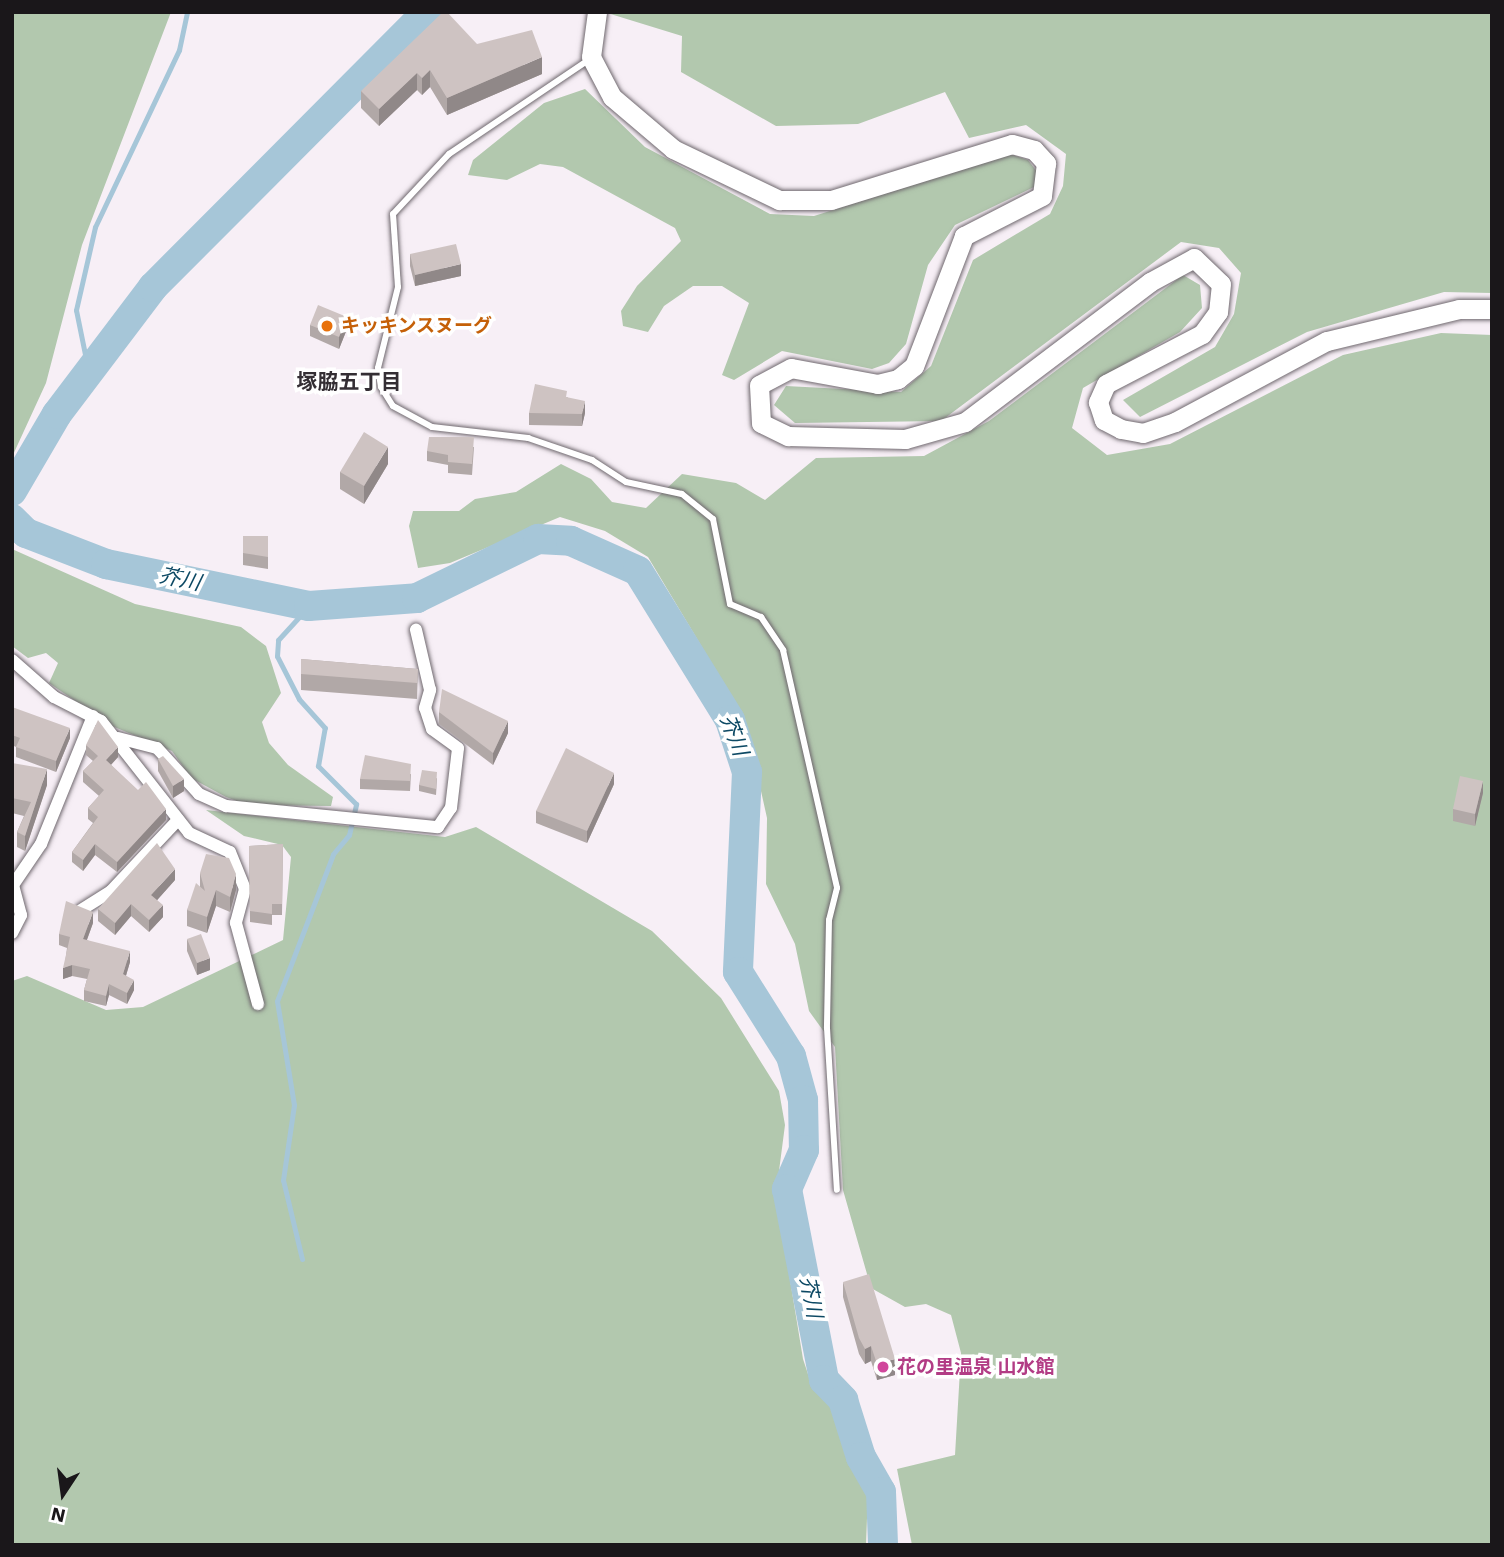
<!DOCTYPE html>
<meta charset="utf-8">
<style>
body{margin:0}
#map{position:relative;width:1504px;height:1557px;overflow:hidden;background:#f7eff6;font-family:"Work Sans","Noto Sans JP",sans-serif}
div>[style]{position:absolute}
.forest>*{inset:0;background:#b2c8ae}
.stream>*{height:5px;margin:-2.5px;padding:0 2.5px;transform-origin:2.5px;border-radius:2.5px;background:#a6c6d8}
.river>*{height:30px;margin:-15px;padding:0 15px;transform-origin:15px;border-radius:15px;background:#a6c6d8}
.roads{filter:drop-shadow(0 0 2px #6f686e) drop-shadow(0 0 2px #6f686e)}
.lane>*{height:6px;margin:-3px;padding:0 3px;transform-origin:3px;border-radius:3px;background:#fff}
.street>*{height:12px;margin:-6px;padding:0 6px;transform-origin:6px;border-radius:6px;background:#fff}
.secondary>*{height:19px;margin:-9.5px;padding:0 9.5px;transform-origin:9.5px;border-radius:9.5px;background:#fff}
.wall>*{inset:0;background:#b1a8a7}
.shaded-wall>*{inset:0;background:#908888}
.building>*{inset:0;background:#cec3c2}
.dots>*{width:19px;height:19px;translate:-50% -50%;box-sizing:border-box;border:4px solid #fff;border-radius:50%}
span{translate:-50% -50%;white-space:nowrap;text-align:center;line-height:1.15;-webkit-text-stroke:7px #fff;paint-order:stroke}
.food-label{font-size:19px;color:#c56008;font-weight:700}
.left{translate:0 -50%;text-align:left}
.hotel-label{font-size:19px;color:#b23c85;font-weight:700}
.neighbourhood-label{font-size:21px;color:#342e34;font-weight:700}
.water-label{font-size:21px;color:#0d4964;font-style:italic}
.frame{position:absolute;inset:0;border:14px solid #1a171a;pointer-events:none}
.north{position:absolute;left:28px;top:1459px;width:70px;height:70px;-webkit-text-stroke:5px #fff;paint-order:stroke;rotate:193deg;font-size:19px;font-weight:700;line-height:28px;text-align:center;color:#1a171a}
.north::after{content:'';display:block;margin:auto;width:24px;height:32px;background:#1a171a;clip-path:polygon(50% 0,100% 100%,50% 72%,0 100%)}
</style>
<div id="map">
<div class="forest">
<i style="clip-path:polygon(12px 12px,171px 12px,82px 245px,46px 383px,12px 457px)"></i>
<i style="clip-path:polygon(604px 12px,1492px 12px,1492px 293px,1444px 292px,1307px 332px,1140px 417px,1123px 400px,1215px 347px,1234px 314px,1241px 273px,1219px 248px,1181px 242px,941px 421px,795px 423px,774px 405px,786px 386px,901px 392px,931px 366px,973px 260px,1050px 214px,1063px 186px,1066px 154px,1026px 125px,969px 138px,945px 92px,858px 124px,776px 126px,681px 72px,682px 36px)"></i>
<i style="clip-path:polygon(585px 89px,645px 147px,770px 214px,814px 216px,1010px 154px,1028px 160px,1038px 173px,1034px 187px,955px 225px,928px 265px,906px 344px,889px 363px,872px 369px,782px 351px,734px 380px,722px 375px,749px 303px,722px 286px,693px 286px,664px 306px,648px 332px,623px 326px,621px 311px,637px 286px,681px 241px,675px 228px,563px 167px,540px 164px,507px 180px,468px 175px,473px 160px,544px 103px)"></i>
<i style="clip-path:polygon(1183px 275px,1200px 285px,1202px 308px,1180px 332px,1083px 388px,1072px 428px,1107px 455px,1170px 444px,1343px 355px,1441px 333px,1492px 335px,1492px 1545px,912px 1545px,897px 1469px,955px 1455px,961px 1353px,951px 1315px,926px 1304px,905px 1307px,871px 1288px,843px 1190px,835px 1047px,809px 1011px,795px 944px,766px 884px,767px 818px,745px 719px,648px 557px,605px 531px,560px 517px,450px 563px,418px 568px,409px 526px,413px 511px,459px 511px,475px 499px,516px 492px,561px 464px,591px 479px,612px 502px,646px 508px,682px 474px,736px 483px,765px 500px,816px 458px,924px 456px,989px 421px)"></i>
<i style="clip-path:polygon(12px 549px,135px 604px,241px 627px,266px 646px,281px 693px,262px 722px,269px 743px,288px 765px,333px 797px,331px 806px,248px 805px,226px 797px,191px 778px,172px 751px,112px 726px,49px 683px,58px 663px,46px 653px,28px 658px,12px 646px)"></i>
<i style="clip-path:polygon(206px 810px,445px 837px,476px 827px,652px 931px,721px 998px,779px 1091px,785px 1125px,776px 1194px,803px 1359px,810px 1380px,832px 1406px,868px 1492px,866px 1545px,12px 1545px,12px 981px,27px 976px,106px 1010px,143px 1007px,283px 940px,291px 857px,282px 845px,244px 836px)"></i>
</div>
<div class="stream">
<i style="left:89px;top:374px;width:65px;rotate:-101.5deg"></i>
<i style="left:76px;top:310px;width:85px;rotate:-77.1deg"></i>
<i style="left:95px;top:227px;width:196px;rotate:-64.6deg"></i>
<i style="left:179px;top:50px;width:39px;rotate:-78deg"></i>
<i style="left:302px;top:1259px;width:81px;rotate:-103.5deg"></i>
<i style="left:283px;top:1180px;width:76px;rotate:-81.7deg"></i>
<i style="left:294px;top:1105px;width:105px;rotate:-99.3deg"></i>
<i style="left:277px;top:1001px;width:157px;rotate:-69.1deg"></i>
<i style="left:333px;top:854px;width:25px;rotate:-50deg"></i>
<i style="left:349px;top:835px;width:32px;rotate:-77deg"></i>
<i style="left:356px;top:804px;width:54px;rotate:-135deg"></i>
<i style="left:318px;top:766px;width:39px;rotate:-80deg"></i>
<i style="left:325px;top:728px;width:39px;rotate:-132deg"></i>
<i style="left:299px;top:699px;width:48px;rotate:-117.1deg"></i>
<i style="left:277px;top:656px;width:16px;rotate:-86deg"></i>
<i style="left:278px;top:640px;width:46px;rotate:-47.6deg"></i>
</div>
<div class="river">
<i style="left:12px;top:491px;width:89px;rotate:-59.7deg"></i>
<i style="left:57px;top:414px;width:159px;rotate:-52.9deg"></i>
<i style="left:153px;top:287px;width:388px;rotate:-45.1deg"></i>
<i style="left:12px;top:519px;width:20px;rotate:45deg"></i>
<i style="left:26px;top:533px;width:86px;rotate:21.2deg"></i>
<i style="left:106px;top:564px;width:207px;rotate:11.7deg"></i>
<i style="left:309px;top:606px;width:108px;rotate:-4.2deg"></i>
<i style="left:417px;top:598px;width:135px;rotate:-26deg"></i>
<i style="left:538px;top:539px;width:33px;rotate:3deg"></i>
<i style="left:571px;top:541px;width:73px;rotate:24.1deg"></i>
<i style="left:638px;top:571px;width:175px;rotate:58.3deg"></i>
<i style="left:730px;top:720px;width:55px;rotate:71.9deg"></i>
<i style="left:747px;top:772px;width:200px;rotate:92.6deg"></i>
<i style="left:738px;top:972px;width:99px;rotate:57.8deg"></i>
<i style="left:791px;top:1056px;width:46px;rotate:74.7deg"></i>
<i style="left:803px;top:1100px;width:50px;rotate:88.9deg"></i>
<i style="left:804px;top:1150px;width:43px;rotate:113.6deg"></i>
<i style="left:787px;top:1189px;width:195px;rotate:79deg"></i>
<i style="left:824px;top:1380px;width:28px;rotate:46deg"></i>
<i style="left:843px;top:1400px;width:60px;rotate:72.5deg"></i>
<i style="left:861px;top:1457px;width:40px;rotate:60.3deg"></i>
<i style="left:881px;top:1492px;width:53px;rotate:87.8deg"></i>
</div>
<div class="roads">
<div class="lane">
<i style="left:590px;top:59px;width:170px;rotate:146deg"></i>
<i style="left:449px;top:154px;width:82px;rotate:133deg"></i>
<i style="left:393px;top:214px;width:73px;rotate:86.1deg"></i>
<i style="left:398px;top:287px;width:83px;rotate:103.9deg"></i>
<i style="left:378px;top:368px;width:19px;rotate:81deg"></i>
<i style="left:381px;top:387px;width:22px;rotate:58deg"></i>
<i style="left:393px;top:406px;width:44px;rotate:28.3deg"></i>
<i style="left:432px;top:427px;width:97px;rotate:6.5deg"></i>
<i style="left:528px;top:438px;width:68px;rotate:19deg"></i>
<i style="left:592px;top:460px;width:40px;rotate:32.9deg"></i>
<i style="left:626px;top:482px;width:57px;rotate:12.1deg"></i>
<i style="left:682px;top:494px;width:40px;rotate:39deg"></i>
<i style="left:713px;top:519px;width:87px;rotate:78.7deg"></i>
<i style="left:730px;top:604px;width:34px;rotate:23deg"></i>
<i style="left:761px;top:617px;width:40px;rotate:56deg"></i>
<i style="left:783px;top:650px;width:244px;rotate:77.2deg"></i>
<i style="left:837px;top:888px;width:33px;rotate:104deg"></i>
<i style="left:829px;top:920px;width:108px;rotate:91.1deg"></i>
<i style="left:827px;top:1028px;width:162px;rotate:86.5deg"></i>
</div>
<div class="street">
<i style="left:12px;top:660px;width:56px;rotate:41.4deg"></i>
<i style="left:54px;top:697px;width:53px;rotate:27.1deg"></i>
<i style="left:101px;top:721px;width:142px;rotate:51.8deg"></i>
<i style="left:189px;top:833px;width:45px;rotate:24.9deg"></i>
<i style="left:230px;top:852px;width:40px;rotate:68deg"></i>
<i style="left:245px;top:889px;width:35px;rotate:105deg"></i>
<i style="left:236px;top:923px;width:84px;rotate:74.8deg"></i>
<i style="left:118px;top:738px;width:40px;rotate:14.4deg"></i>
<i style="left:157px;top:748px;width:62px;rotate:47.6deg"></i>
<i style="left:199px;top:794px;width:30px;rotate:24deg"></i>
<i style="left:226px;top:806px;width:213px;rotate:5.7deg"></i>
<i style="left:438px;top:827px;width:23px;rotate:-56deg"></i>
<i style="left:451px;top:808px;width:60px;rotate:-83.3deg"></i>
<i style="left:458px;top:748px;width:32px;rotate:-144deg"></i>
<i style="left:432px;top:729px;width:22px;rotate:-108deg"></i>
<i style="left:425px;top:708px;width:19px;rotate:-74deg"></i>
<i style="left:430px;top:690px;width:62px;rotate:-103.1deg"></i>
<i style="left:81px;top:910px;width:36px;rotate:-32deg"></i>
<i style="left:111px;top:891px;width:98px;rotate:-46.7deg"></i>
<i style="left:12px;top:933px;width:20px;rotate:-63deg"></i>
<i style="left:21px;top:915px;width:31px;rotate:-105deg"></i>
<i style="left:13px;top:885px;width:50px;rotate:-55.7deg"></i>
<i style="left:41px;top:844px;width:138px;rotate:-67.9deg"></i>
</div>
<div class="secondary">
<i style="left:597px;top:12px;width:45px;rotate:97.6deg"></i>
<i style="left:591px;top:57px;width:45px;rotate:62.3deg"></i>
<i style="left:612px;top:97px;width:80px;rotate:40.4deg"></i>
<i style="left:673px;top:149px;width:118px;rotate:25.7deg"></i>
<i style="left:779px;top:200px;width:52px"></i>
<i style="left:831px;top:200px;width:189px;rotate:-17.2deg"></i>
<i style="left:1012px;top:144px;width:23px;rotate:15deg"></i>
<i style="left:1034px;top:150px;width:18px;rotate:47deg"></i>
<i style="left:1046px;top:163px;width:33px;rotate:97deg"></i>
<i style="left:1042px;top:196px;width:88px;rotate:152.9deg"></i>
<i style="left:964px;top:236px;width:139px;rotate:111deg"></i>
<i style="left:914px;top:366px;width:21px;rotate:141deg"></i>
<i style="left:898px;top:379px;width:21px;rotate:166deg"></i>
<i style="left:878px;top:384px;width:88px;rotate:-169.6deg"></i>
<i style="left:791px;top:368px;width:36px;rotate:152deg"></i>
<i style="left:759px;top:385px;width:38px;rotate:87deg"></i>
<i style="left:761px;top:423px;width:30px;rotate:26deg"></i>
<i style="left:788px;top:436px;width:117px;rotate:1.5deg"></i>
<i style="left:905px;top:439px;width:62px;rotate:-15.8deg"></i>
<i style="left:965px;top:422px;width:232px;rotate:-37.1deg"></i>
<i style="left:1150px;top:282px;width:50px;rotate:-28.6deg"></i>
<i style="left:1194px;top:258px;width:37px;rotate:44deg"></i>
<i style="left:1221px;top:284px;width:28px;rotate:96deg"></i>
<i style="left:1218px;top:312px;width:27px;rotate:126deg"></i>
<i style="left:1202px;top:334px;width:108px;rotate:152.5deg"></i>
<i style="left:1106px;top:384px;width:20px;rotate:114deg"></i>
<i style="left:1098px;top:402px;width:19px;rotate:72deg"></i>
<i style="left:1104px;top:420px;width:19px;rotate:28deg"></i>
<i style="left:1121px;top:429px;width:22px;rotate:10deg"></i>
<i style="left:1143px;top:433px;width:34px;rotate:-19deg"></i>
<i style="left:1175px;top:422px;width:172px;rotate:-28.1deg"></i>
<i style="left:1327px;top:341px;width:136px;rotate:-13.6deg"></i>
<i style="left:1459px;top:309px;width:33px"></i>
</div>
</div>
<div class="wall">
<i style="clip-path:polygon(477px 44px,542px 74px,447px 115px,430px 87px,422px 95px,417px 90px,379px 126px,361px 108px,361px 91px)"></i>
<i style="clip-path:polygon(410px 254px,461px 276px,415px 286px,410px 266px)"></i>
<i style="clip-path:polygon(310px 325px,347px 329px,339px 349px,310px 336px)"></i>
<i style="clip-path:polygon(567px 397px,585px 413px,582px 426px,529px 425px,529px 413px)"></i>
<i style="clip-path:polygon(474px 447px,472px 475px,448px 473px,448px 465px,427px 461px,427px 451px)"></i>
<i style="clip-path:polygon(388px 464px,364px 504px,340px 489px,340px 472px)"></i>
<i style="clip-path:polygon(243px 536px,268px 536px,268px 569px,243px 565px)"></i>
<i style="clip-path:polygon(301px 659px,418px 669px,417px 699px,301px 690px)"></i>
<i style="clip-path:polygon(12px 707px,70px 738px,56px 772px,16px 757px,16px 747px,12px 745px)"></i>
<i style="clip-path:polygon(439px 712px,508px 733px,493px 765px,439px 724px)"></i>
<i style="clip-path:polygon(86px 745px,118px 757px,111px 765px,166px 820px,117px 872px,95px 855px,83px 871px,72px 862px,72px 852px,93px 823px,88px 819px,88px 808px,99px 796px,83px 782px,83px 771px,93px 761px,86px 755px)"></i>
<i style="clip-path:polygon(158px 759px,184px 791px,173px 798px,158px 771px)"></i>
<i style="clip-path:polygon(12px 763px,47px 785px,25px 851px,17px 847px,17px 832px,24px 816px,12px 813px)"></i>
<i style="clip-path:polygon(411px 774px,410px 791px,360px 789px,360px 779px)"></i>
<i style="clip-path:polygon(437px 778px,436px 795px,419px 791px,419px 785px)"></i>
<i style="clip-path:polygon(614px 784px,587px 843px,536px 823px,536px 811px)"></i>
<i style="clip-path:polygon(1483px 793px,1475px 826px,1453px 821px,1453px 809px)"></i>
<i style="clip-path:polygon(283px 844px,282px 915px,272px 915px,272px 925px,250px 922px,249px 846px)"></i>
<i style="clip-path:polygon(200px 873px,236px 890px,230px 912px,216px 906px,207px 933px,187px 926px,187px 910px,200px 887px)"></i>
<i style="clip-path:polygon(175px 880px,157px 900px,163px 917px,149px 932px,131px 916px,115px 935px,98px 921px,98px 909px)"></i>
<i style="clip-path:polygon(93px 923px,87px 940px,130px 962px,126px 976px,134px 990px,127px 1004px,109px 995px,106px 1006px,84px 1001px,84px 990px,87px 979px,72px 976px,63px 979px,67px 948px,59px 945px,59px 934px)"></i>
<i style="clip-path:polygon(187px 939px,210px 970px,197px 975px,187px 951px)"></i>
<i style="clip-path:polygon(843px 1282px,895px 1375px,877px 1380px,871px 1361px,865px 1364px,859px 1354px,843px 1297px)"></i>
</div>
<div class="shaded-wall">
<i style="clip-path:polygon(542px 57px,542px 74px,447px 115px,447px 98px)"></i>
<i style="clip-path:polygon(430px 70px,430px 87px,422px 95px,422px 78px)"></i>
<i style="clip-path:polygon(417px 73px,417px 90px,379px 126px,379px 109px)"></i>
<i style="clip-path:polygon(461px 264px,461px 276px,415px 286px,415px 275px)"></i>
<i style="clip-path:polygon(347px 317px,347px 329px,339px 349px,339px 337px)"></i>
<i style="clip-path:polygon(585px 401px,585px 413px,582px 426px,582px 414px)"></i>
<i style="clip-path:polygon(388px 447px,388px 464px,364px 504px,364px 486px)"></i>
<i style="clip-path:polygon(508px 721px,508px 733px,493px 765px,493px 753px)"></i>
<i style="clip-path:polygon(70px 728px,70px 738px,56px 772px,56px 761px)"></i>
<i style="clip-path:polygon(118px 747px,118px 757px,106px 770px,106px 760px)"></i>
<i style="clip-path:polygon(47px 769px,47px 785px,25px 851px,25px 836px)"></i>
<i style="clip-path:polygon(614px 773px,614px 784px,587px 843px,587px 831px)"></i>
<i style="clip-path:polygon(184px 779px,184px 791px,173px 798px,173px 786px)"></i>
<i style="clip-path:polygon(1483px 781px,1483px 793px,1475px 826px,1475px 814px)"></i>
<i style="clip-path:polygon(166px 809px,166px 820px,117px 872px,117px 862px)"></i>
<i style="clip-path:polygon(95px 844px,95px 855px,83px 871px,83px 860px)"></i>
<i style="clip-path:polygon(175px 869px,175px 880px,151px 907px,151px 895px)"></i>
<i style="clip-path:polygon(236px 874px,236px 890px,230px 912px,230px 897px)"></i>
<i style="clip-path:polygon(216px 890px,216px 906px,207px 933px,207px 917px)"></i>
<i style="clip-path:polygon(131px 904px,131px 916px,115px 935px,115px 923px)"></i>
<i style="clip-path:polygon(163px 905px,163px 917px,149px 932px,149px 920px)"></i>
<i style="clip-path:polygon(93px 912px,93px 923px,83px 950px,83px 939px)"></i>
<i style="clip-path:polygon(130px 951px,130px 962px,123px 985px,123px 974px)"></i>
<i style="clip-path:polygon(210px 958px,210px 970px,197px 975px,197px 963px)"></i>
<i style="clip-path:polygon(72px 965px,72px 976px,63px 979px,63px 968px)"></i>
<i style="clip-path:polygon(134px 980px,134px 990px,127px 1004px,127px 993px)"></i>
<i style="clip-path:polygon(109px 984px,109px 995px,106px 1006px,106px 996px)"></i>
<i style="clip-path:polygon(871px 1346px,871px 1361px,865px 1364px,865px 1349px)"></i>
<i style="clip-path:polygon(895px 1359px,895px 1375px,877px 1380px,877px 1364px)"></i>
</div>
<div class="building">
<i style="clip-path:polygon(443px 12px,447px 12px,477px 44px,532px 30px,542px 57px,447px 98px,430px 70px,422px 78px,417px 73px,379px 109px,361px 91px)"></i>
<i style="clip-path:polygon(456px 244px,461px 264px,415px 275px,410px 254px)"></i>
<i style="clip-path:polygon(318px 305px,347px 317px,339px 337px,310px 325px)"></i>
<i style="clip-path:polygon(535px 384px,567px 391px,566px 397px,585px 401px,582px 414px,529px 413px)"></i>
<i style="clip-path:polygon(364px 432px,388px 447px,364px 486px,340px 472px)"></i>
<i style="clip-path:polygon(429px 437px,474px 437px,472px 464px,448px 462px,448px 455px,427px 451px)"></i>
<i style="clip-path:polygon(243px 536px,268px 536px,268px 557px,243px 553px)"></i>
<i style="clip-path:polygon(301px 659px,418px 669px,417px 683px,301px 674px)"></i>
<i style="clip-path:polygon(442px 689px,508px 721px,493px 753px,439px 712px)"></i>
<i style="clip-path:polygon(12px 707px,70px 728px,56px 761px,16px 747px,20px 738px,12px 735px)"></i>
<i style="clip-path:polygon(98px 720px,118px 747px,106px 760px,138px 790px,146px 782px,166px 809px,117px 862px,95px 844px,83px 860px,72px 852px,98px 817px,88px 808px,104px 790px,83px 771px,98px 756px,86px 745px)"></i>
<i style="clip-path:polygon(566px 748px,614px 773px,587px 831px,536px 811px)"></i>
<i style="clip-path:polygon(365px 755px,411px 764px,410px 781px,360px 779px)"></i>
<i style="clip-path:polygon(163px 756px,184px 779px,173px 786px,158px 759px)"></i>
<i style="clip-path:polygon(12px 763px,47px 769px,25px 836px,17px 832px,31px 802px,12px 798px)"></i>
<i style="clip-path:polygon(422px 770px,437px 772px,436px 789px,419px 785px)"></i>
<i style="clip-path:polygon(1460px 776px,1483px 781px,1475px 814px,1453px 809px)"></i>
<i style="clip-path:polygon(157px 843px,175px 869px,151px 895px,163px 905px,149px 920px,131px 904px,115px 923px,98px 909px)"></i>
<i style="clip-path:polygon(283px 844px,282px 904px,272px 904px,272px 914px,250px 911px,249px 846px)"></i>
<i style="clip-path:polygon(206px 854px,229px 858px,236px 874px,230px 897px,216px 890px,207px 917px,187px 910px,196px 883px,205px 891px,200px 873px)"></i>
<i style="clip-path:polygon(66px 901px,93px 912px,83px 939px,130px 951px,123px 974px,134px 980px,127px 993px,109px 984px,106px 996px,84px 990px,90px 969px,72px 965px,63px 968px,70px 937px,59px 934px)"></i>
<i style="clip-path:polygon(201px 934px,210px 958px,197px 963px,187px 939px)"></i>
<i style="clip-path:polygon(869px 1274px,895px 1359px,877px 1364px,871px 1346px,865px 1349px,859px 1338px,843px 1282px)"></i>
</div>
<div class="dots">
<i style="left:327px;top:326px;background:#e8710a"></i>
<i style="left:883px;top:1367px;background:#d1479c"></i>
</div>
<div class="food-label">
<span class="left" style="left:341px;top:326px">キッキンスヌーグ</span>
</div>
<div class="hotel-label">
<span class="left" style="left:897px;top:1367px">花の里温泉 山水館</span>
</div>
<div class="neighbourhood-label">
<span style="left:349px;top:382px">塚脇五丁目</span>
</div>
<div class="water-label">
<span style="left:180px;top:579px;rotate:12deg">芥川</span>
<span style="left:734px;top:735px;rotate:69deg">芥川</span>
<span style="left:811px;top:1297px;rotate:79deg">芥川</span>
</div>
<div class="frame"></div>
<div class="north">N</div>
</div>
